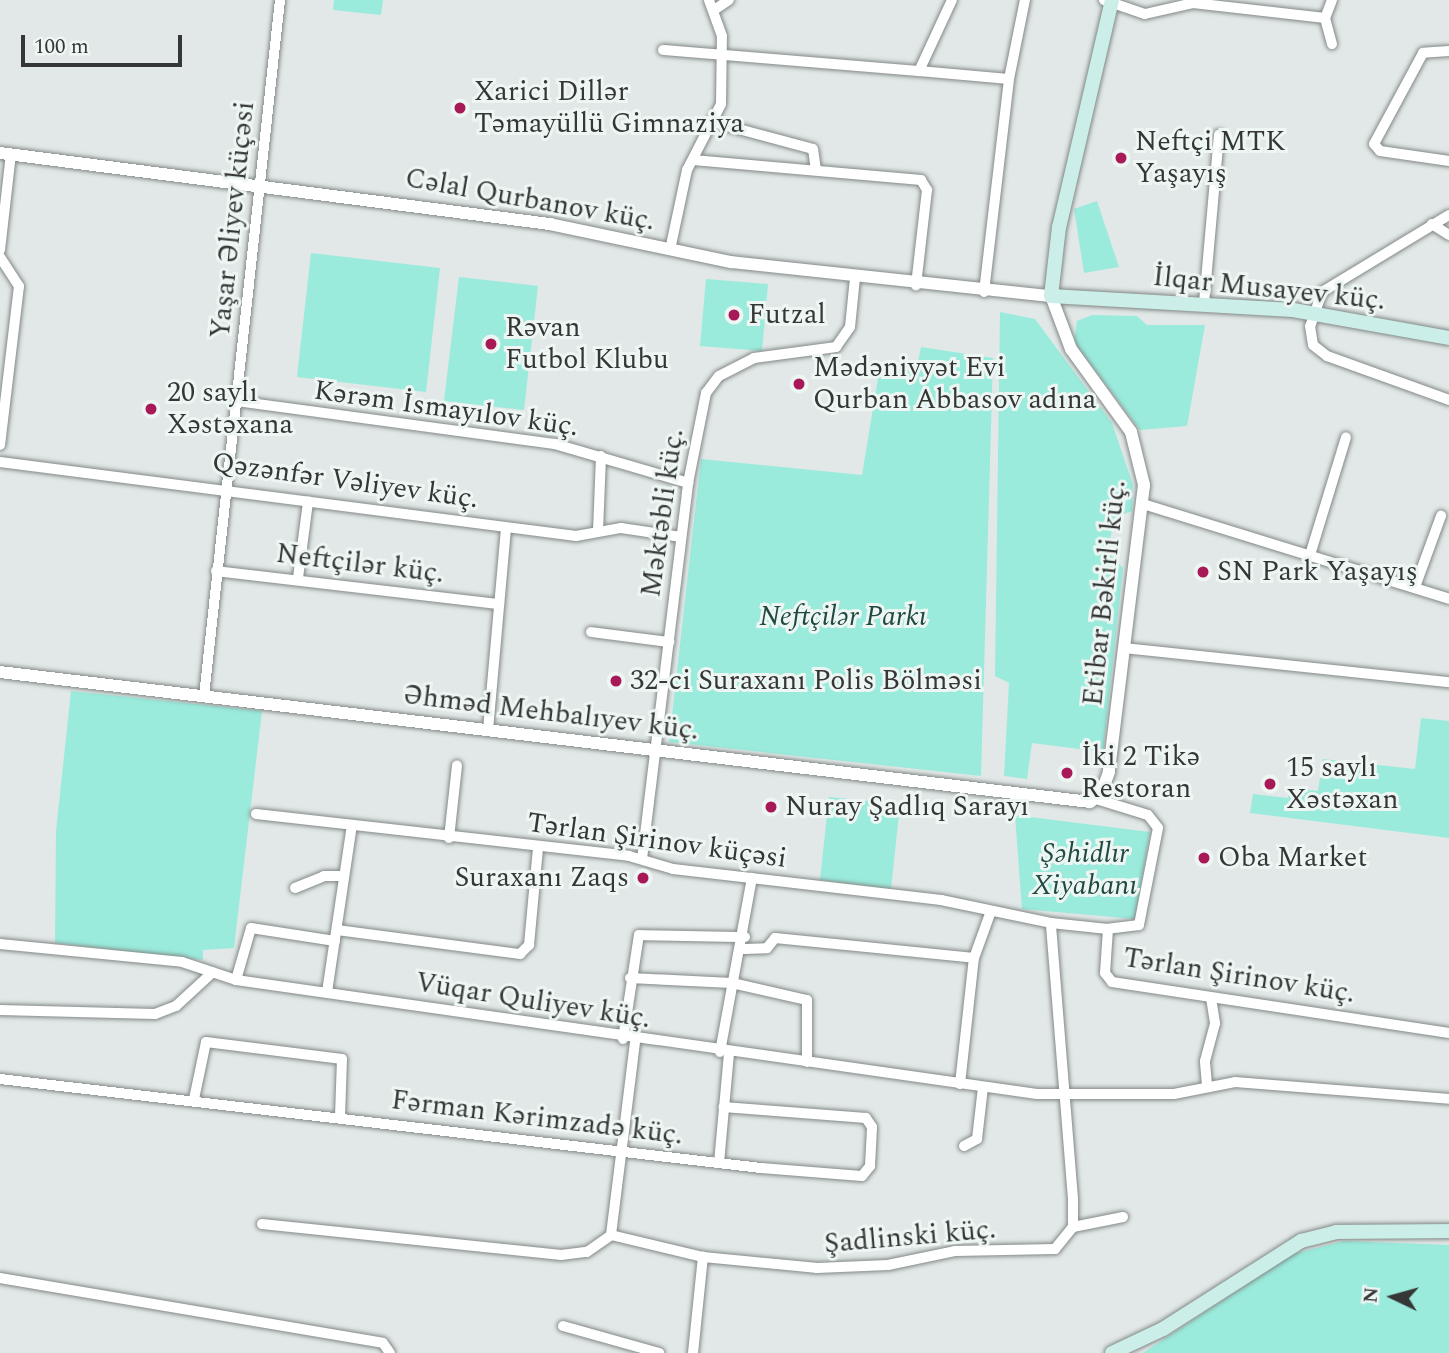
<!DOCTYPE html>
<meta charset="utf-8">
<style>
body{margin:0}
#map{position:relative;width:1449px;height:1353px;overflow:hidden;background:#e1e8e7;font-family:Spectral,serif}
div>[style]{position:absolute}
.green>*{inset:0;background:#9aebdc}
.roads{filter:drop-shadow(0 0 2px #828987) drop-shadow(0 0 2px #828987)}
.minor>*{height:10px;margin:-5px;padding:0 5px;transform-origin:5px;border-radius:5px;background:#fff}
.tertiary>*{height:12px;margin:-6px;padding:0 6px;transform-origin:6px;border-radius:6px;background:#fff}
.secondary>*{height:14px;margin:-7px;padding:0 7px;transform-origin:7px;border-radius:7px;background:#cceee8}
.dots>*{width:19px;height:19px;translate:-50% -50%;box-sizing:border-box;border:4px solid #eef6f4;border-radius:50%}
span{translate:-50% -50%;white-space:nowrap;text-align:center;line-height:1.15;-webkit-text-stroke:6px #eef6f4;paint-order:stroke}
.poi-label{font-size:28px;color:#343736}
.left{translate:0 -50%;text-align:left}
.right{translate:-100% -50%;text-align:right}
.street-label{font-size:28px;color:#343736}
.park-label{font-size:28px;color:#204942;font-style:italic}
.north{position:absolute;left:1358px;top:1262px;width:70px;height:70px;-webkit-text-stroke:5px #eef6f4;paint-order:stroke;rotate:275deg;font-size:19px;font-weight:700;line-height:28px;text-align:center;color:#343736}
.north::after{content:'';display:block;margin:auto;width:24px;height:32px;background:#343736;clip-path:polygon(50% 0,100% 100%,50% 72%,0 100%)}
.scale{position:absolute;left:21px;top:35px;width:161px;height:32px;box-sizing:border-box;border:4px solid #343736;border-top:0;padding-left:9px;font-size:21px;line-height:24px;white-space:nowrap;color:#343736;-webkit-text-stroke:5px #eef6f4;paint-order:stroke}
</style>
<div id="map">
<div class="green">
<i style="clip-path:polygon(334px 0,383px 0,381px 15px,333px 10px)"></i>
<i style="clip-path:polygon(1097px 201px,1119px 267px,1084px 273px,1074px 209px)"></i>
<i style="clip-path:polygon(311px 253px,440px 268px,426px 392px,297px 377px)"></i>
<i style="clip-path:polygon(459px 277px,538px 286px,524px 410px,444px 401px)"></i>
<i style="clip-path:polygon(706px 279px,768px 284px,762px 351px,700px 346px)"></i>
<i style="clip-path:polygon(1000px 312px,1035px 319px,1112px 423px,1133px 485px,1132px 511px,1114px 518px,1108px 552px,1123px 568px,1103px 752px,1032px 743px,1027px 779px,1004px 776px,1009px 683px,995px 676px)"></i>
<i style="clip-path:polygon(1092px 315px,1137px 316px,1147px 325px,1205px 325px,1187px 426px,1140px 430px,1074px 342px,1077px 321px)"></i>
<i style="clip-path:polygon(921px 347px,993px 358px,981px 776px,669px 742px,701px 459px,862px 475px,880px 366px,916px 371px)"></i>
<i style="clip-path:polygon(71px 691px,262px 711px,234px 948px,203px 950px,203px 960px,55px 943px,56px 831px)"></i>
<i style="clip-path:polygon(1421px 718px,1449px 721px,1449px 838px,1250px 813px,1253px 794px,1288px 798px,1290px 788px,1318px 791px,1323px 759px,1415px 769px)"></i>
<i style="clip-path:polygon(829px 797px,900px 804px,891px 889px,820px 880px)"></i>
<i style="clip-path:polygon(1015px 815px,1150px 832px,1135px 919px,1022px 909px)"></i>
<i style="clip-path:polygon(1344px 1241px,1449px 1245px,1449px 1353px,1143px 1353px,1293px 1254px)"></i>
</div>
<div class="roads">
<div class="minor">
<i style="left:1104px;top:0;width:43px;rotate:18.9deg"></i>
<i style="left:1145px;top:14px;width:49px;rotate:-12.9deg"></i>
<i style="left:1193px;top:3px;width:133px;rotate:6.5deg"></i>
<i style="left:1332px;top:0;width:19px;rotate:111deg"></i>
<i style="left:1325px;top:18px;width:27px;rotate:75deg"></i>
<i style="left:714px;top:10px;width:18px;rotate:-34deg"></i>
<i style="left:663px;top:50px;width:257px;rotate:4.7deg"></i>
<i style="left:919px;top:71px;width:78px;rotate:-65.1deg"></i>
<i style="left:1449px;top:51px;width:26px;rotate:176deg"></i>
<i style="left:1423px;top:53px;width:103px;rotate:118.3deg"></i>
<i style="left:1374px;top:144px;width:9px;rotate:49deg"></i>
<i style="left:1380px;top:151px;width:70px;rotate:8.2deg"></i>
<i style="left:919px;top:71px;width:90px;rotate:5.1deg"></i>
<i style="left:716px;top:123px;width:100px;rotate:15deg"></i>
<i style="left:813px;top:149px;width:21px;rotate:82deg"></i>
<i style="left:693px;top:160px;width:229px;rotate:5deg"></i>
<i style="left:921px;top:180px;width:12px;rotate:59deg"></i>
<i style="left:927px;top:190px;width:96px;rotate:96.6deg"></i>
<i style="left:1449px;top:215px;width:149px;rotate:148.8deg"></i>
<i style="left:1322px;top:292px;width:36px;rotate:109deg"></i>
<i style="left:1310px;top:326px;width:19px;rotate:81deg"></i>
<i style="left:1313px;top:345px;width:18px;rotate:38deg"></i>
<i style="left:1327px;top:356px;width:130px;rotate:19.8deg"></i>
<i style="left:1432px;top:224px;width:20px;rotate:33deg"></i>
<i style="left:0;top:250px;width:97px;rotate:-83.5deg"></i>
<i style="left:670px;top:250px;width:82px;rotate:-78deg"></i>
<i style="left:687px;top:170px;width:74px;rotate:-62.7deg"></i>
<i style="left:721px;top:104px;width:68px;rotate:-89.2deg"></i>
<i style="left:722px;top:36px;width:38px;rotate:-110deg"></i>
<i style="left:0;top:257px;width:35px;rotate:57deg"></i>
<i style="left:19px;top:286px;width:160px;rotate:96.8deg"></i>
<i style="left:984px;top:292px;width:214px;rotate:-83.3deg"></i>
<i style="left:1009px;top:79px;width:81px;rotate:-78.6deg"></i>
<i style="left:1204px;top:303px;width:169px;rotate:-84.9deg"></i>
<i style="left:236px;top:401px;width:322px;rotate:7.7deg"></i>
<i style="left:555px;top:444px;width:139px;rotate:16.3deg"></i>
<i style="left:0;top:462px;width:581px;rotate:7.32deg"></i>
<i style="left:576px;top:536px;width:46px;rotate:-10.1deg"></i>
<i style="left:621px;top:528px;width:61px;rotate:8.5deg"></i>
<i style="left:1143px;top:504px;width:320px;rotate:17.2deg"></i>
<i style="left:598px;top:531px;width:75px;rotate:-87.7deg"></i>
<i style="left:1310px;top:555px;width:123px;rotate:-73deg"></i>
<i style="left:216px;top:571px;width:285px;rotate:6.7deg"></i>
<i style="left:298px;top:578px;width:77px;rotate:-82.5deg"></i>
<i style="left:1415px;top:587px;width:76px;rotate:-69.9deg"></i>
<i style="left:591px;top:632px;width:79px;rotate:7.3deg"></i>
<i style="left:1124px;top:648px;width:327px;rotate:6deg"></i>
<i style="left:204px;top:696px;width:700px;rotate:-83.77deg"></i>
<i style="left:488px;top:730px;width:203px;rotate:-84.9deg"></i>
<i style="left:1096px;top:799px;width:54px;rotate:17.1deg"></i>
<i style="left:1148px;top:815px;width:16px;rotate:52deg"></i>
<i style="left:1158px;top:828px;width:99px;rotate:101.1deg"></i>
<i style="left:1139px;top:925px;width:31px;rotate:173deg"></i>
<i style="left:1108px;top:929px;width:44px;rotate:93.9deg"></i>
<i style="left:1105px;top:973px;width:11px;rotate:52deg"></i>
<i style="left:1112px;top:982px;width:341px;rotate:8.6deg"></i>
<i style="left:256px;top:814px;width:375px;rotate:6.4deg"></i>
<i style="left:629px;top:856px;width:46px;rotate:16.5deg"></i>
<i style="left:673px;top:869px;width:270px;rotate:6.6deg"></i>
<i style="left:941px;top:900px;width:112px;rotate:11.8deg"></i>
<i style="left:449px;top:838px;width:73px;rotate:-83.7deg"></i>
<i style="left:642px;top:859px;width:379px;rotate:-83deg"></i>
<i style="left:688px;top:483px;width:92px;rotate:-78.7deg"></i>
<i style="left:706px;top:393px;width:21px;rotate:-53deg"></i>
<i style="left:719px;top:376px;width:39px;rotate:-27deg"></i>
<i style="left:754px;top:358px;width:83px;rotate:-7.6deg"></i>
<i style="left:836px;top:347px;width:24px;rotate:-55deg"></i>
<i style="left:850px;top:327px;width:49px;rotate:-84.2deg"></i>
<i style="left:295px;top:888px;width:31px;rotate:-22deg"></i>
<i style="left:324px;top:876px;width:20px"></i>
<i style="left:337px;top:930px;width:185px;rotate:7.5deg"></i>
<i style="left:520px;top:954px;width:13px;rotate:-45deg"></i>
<i style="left:529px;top:945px;width:97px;rotate:-84.7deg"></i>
<i style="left:0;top:944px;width:183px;rotate:5.6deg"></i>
<i style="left:182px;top:962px;width:57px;rotate:18.4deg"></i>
<i style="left:236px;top:980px;width:809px;rotate:8.1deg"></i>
<i style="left:1037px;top:1094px;width:137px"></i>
<i style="left:1174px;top:1094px;width:62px;rotate:-11.1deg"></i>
<i style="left:1235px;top:1082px;width:215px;rotate:4.5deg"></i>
<i style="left:744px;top:949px;width:23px;rotate:-2deg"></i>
<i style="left:767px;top:948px;width:13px;rotate:-51deg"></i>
<i style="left:775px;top:938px;width:200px;rotate:5.7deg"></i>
<i style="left:630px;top:978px;width:102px;rotate:2.8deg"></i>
<i style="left:732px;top:983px;width:77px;rotate:12.8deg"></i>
<i style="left:807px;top:1000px;width:62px;rotate:90deg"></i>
<i style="left:236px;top:980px;width:54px;rotate:-73.9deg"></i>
<i style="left:251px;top:928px;width:85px;rotate:8.8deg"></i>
<i style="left:327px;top:992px;width:169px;rotate:-81.5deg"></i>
<i style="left:0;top:1010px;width:155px;rotate:1.5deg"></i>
<i style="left:155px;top:1014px;width:22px;rotate:-21deg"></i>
<i style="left:176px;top:1006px;width:50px;rotate:-42.6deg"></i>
<i style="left:623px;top:1039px;width:105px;rotate:-81.3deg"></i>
<i style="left:639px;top:935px;width:106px;rotate:1.1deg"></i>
<i style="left:720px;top:1052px;width:177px;rotate:-79.6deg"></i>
<i style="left:0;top:1079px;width:766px;rotate:6.67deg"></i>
<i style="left:761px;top:1168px;width:101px;rotate:4.5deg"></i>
<i style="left:862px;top:1176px;width:13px;rotate:-51deg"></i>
<i style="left:870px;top:1166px;width:39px;rotate:-87deg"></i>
<i style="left:872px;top:1127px;width:11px;rotate:-124deg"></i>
<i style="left:866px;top:1118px;width:143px;rotate:-175.6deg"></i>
<i style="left:960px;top:1084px;width:127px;rotate:-83.7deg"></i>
<i style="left:974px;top:958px;width:50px;rotate:-70.1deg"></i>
<i style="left:1207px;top:1085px;width:24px;rotate:-95deg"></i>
<i style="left:1205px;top:1061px;width:39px;rotate:-75deg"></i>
<i style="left:1215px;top:1023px;width:26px;rotate:-99deg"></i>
<i style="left:194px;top:1099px;width:58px;rotate:-78.1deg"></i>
<i style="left:206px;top:1042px;width:137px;rotate:7.1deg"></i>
<i style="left:342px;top:1059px;width:57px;rotate:92deg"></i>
<i style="left:964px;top:1146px;width:15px;rotate:-28deg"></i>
<i style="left:977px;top:1139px;width:52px;rotate:-83.4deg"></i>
<i style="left:719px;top:1163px;width:110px;rotate:-84.8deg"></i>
<i style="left:262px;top:1224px;width:301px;rotate:5.9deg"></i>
<i style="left:561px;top:1255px;width:26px;rotate:-7deg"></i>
<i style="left:587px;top:1252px;width:29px;rotate:-35deg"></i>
<i style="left:611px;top:1235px;width:95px;rotate:13.4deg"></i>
<i style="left:703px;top:1257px;width:115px;rotate:5.5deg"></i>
<i style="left:817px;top:1268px;width:71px;rotate:-2.4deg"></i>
<i style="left:888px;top:1265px;width:68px;rotate:-11.8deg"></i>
<i style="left:955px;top:1251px;width:100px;rotate:-1.1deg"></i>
<i style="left:1055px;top:1249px;width:28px;rotate:-51deg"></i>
<i style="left:1073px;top:1227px;width:28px;rotate:-90deg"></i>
<i style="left:1073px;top:1199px;width:277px;rotate:-94.6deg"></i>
<i style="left:1051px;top:923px;width:57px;rotate:6deg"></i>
<i style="left:1073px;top:1227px;width:51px;rotate:-11.3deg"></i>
<i style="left:611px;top:1235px;width:195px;rotate:-82.9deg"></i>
<i style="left:0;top:1278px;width:388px;rotate:9.6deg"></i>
<i style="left:383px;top:1343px;width:12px;rotate:55deg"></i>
<i style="left:563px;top:1326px;width:100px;rotate:15.7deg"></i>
<i style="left:693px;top:1353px;width:97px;rotate:-84.1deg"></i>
</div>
<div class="tertiary">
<i style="left:0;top:153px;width:555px;rotate:7.36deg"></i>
<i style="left:550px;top:224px;width:185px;rotate:11.9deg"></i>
<i style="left:731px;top:262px;width:322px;rotate:6.1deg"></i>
<i style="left:1051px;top:296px;width:57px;rotate:69.3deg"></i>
<i style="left:1071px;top:349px;width:102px;rotate:54.1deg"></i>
<i style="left:1131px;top:432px;width:55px;rotate:76.2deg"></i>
<i style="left:1144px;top:485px;width:289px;rotate:97deg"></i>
<i style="left:1109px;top:772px;width:23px;rotate:110deg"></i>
<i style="left:1101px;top:794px;width:14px;rotate:144deg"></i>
<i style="left:1090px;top:802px;width:1098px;rotate:-173.2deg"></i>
</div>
<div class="secondary">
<i style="left:1112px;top:0;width:233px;rotate:103.1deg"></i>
<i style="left:1059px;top:227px;width:69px;rotate:96.6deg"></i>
<i style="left:1051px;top:296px;width:242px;rotate:3.3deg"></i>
<i style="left:1293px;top:310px;width:158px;rotate:10.2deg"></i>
<i style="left:1112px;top:1353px;width:56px;rotate:-25.2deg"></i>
<i style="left:1163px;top:1329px;width:164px;rotate:-32.5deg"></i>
<i style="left:1301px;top:1241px;width:36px;rotate:-14deg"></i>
<i style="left:1336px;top:1232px;width:113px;rotate:-0.5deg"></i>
</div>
</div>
<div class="dots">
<i style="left:460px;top:108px;background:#a81958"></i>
<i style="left:1121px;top:158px;background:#a81958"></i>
<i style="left:734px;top:315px;background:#a81958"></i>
<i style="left:491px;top:344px;background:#a81958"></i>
<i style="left:799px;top:384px;background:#a81958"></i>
<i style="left:151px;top:409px;background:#a81958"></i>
<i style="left:1203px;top:572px;background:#a81958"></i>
<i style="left:616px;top:681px;background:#a81958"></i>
<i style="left:1067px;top:773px;background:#a81958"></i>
<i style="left:1270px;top:784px;background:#a81958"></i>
<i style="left:771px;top:807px;background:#a81958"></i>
<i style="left:1204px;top:858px;background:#a81958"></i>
<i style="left:643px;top:878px;background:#a81958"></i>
</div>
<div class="poi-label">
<span class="left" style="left:474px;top:108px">Xarici Dillər<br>Təmayüllü Gimnaziya</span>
<span class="left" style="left:1135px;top:158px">Neftçi MTK<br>Yaşayış</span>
<span class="left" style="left:748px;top:315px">Futzal</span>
<span class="left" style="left:505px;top:344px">Rəvan<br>Futbol Klubu</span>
<span class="left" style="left:813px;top:384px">Mədəniyyət Evi<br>Qurban Abbasov adına</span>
<span class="left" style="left:167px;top:409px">20 saylı<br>Xəstəxana</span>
<span class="left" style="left:1217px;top:572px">SN Park Yaşayış</span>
<span class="left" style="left:630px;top:681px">32-ci Suraxanı Polis Bölməsi</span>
<span class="left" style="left:1081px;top:773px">İki 2 Tikə<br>Restoran</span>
<span class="left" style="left:1286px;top:784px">15 saylı<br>Xəstəxan</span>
<span class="left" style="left:785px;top:807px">Nuray Şadlıq Sarayı</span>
<span class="left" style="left:1218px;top:858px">Oba Market</span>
<span class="right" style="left:629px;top:878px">Suraxanı Zaqs</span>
</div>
<div class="street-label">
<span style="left:530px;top:200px;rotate:10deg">Cəlal Qurbanov küç.</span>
<span style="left:233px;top:220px;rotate:-84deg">Yaşar Əliyev küçəsi</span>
<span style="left:1269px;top:289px;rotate:6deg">İlqar Musayev küç.</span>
<span style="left:446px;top:409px;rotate:8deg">Kərəm İsmayılov küç.</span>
<span style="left:345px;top:481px;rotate:8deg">Qəzənfər Vəliyev küç.</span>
<span style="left:663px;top:513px;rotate:-82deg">Məktəbli küç.</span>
<span style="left:360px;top:564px;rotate:7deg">Neftçilər küç.</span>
<span style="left:1105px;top:593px;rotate:-84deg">Etibar Bəkirli küç.</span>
<span style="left:551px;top:713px;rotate:7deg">Əhməd Mehbalıyev küç.</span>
<span style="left:657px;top:841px;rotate:8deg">Tərlan Şirinov küçəsi</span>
<span style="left:1239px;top:976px;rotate:9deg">Tərlan Şirinov küç.</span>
<span style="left:533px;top:1001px;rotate:9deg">Vüqar Quliyev küç.</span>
<span style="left:537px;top:1118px;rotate:7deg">Fərman Kərimzadə küç.</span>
<span style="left:910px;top:1237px;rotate:-5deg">Şadlinski küç.</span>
</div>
<div class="park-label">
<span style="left:843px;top:617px">Neftçilər Parkı</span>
<span style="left:1085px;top:870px">Şəhidlır<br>Xiyabanı</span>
</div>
<div class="north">N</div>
<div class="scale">100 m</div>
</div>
